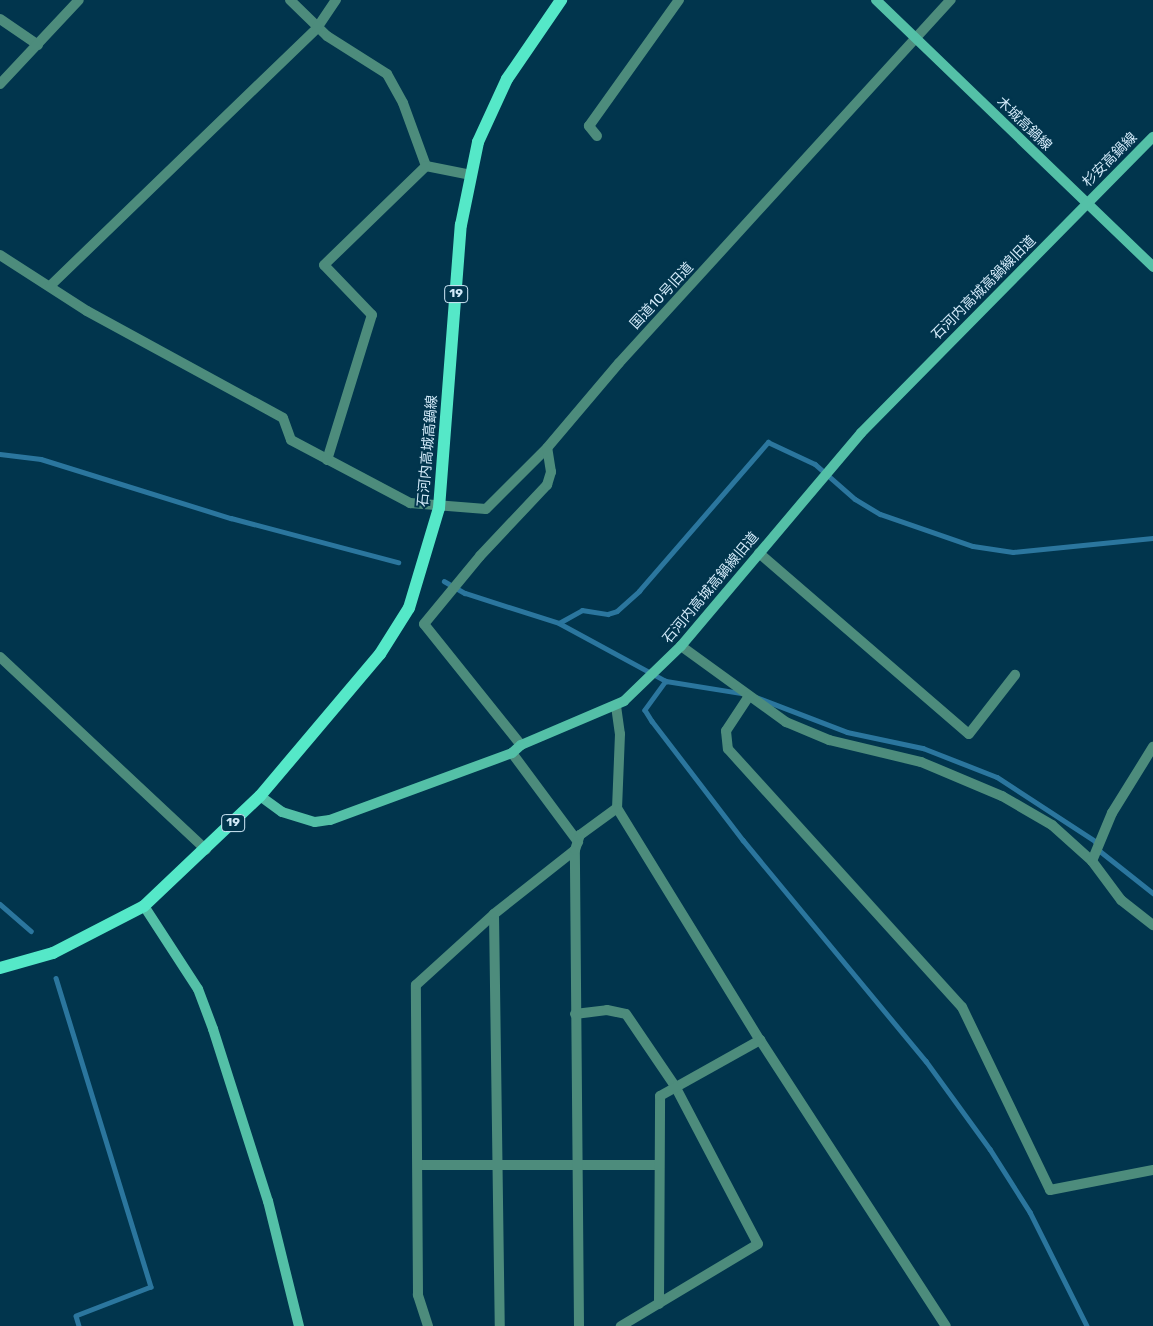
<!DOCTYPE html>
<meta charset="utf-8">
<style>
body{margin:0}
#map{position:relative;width:1153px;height:1326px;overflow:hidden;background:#01354d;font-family:Rubik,"Noto Sans JP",sans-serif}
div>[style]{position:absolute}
.stream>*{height:4.5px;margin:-2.25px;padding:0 2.25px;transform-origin:2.25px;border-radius:2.25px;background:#2b769e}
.street>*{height:10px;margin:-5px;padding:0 5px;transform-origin:5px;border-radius:5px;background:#4d8c7c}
.secondary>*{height:10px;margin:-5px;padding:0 5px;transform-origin:5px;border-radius:5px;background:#54c0a7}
.primary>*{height:12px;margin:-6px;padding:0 6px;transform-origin:6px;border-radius:6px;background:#55e8c8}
span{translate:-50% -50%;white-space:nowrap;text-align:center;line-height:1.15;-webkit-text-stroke:4px #01354d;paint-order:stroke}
.shield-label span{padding:1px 4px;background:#01354d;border:1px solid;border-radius:4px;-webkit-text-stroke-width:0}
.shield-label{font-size:12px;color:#d2eaf9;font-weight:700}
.street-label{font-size:14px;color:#d2eaf9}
</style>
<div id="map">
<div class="stream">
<i style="left:0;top:454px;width:41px;rotate:7deg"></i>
<i style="left:41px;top:459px;width:199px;rotate:17.3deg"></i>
<i style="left:231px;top:518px;width:173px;rotate:14.8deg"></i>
<i style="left:444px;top:581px;width:24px;rotate:30deg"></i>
<i style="left:465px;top:593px;width:99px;rotate:17.7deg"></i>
<i style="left:559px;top:623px;width:122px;rotate:28.5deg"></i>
<i style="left:666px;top:681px;width:76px;rotate:9.1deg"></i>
<i style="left:559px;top:623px;width:26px;rotate:-29deg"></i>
<i style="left:582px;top:610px;width:26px;rotate:9deg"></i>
<i style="left:608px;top:614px;width:9px;rotate:-18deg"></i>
<i style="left:617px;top:611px;width:30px;rotate:-42deg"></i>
<i style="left:639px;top:591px;width:197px;rotate:-49.1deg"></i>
<i style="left:768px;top:442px;width:52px;rotate:25.1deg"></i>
<i style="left:815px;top:464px;width:53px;rotate:41.2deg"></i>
<i style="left:855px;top:499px;width:29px;rotate:31deg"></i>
<i style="left:880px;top:514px;width:98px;rotate:19deg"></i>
<i style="left:973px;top:546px;width:40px;rotate:8.5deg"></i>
<i style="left:1013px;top:552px;width:141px;rotate:-5.7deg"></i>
<i style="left:666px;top:681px;width:36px;rotate:126deg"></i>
<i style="left:645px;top:710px;width:13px;rotate:58deg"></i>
<i style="left:652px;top:721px;width:150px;rotate:52.6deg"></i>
<i style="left:743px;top:840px;width:287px;rotate:50.4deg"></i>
<i style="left:926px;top:1061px;width:109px;rotate:54deg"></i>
<i style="left:990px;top:1149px;width:75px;rotate:57.6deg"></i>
<i style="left:1030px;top:1212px;width:127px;rotate:63.4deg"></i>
<i style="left:756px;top:697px;width:97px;rotate:21deg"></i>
<i style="left:847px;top:732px;width:78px;rotate:11.9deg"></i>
<i style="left:923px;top:748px;width:79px;rotate:21.4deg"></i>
<i style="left:997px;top:777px;width:117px;rotate:33.1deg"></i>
<i style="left:1095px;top:841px;width:11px;rotate:63deg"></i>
<i style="left:1100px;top:851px;width:68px;rotate:38.4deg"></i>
<i style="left:0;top:904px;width:41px;rotate:41.1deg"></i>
<i style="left:56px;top:978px;width:323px;rotate:72.9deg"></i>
<i style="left:151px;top:1287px;width:80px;rotate:158.9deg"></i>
<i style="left:76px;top:1316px;width:10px;rotate:73deg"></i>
</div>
<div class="street">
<i style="left:290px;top:0;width:52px;rotate:44.2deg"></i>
<i style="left:327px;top:36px;width:71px;rotate:32.3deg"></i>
<i style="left:387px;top:74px;width:33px;rotate:61deg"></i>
<i style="left:403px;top:103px;width:67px;rotate:69.9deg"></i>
<i style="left:0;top:19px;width:46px;rotate:34.4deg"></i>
<i style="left:0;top:84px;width:115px;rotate:-46.8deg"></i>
<i style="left:597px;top:136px;width:13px;rotate:-129deg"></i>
<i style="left:589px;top:126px;width:155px;rotate:-54.5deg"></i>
<i style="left:426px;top:166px;width:46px;rotate:11.3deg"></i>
<i style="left:0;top:255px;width:103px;rotate:32.8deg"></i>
<i style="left:87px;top:311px;width:223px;rotate:28.6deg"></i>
<i style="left:283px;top:418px;width:23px;rotate:70deg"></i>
<i style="left:291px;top:440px;width:135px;rotate:27.9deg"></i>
<i style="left:410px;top:503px;width:76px;rotate:4.5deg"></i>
<i style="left:486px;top:509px;width:86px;rotate:-45deg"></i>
<i style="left:547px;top:448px;width:111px;rotate:-49.7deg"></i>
<i style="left:619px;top:363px;width:492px;rotate:-47.6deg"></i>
<i style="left:50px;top:286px;width:371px;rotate:-44deg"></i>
<i style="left:317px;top:28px;width:34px;rotate:-56deg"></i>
<i style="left:327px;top:460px;width:152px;rotate:-72.8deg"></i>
<i style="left:372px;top:315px;width:69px;rotate:-133.8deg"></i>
<i style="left:324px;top:265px;width:142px;rotate:-44.1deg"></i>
<i style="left:759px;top:553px;width:277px;rotate:40.8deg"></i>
<i style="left:969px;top:734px;width:75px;rotate:-52.1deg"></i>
<i style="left:681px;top:646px;width:130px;rotate:35.9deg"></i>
<i style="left:786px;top:722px;width:47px;rotate:22.7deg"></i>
<i style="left:829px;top:740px;width:95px;rotate:13.4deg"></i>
<i style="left:921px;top:762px;width:88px;rotate:22.8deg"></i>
<i style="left:1002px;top:796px;width:58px;rotate:30.1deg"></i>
<i style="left:1052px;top:825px;width:54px;rotate:42deg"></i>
<i style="left:1092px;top:861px;width:49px;rotate:53.4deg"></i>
<i style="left:1121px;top:900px;width:41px;rotate:38deg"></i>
<i style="left:0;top:657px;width:282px;rotate:43.1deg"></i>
<i style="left:749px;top:696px;width:42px;rotate:123.3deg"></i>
<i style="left:726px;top:731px;width:18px;rotate:84deg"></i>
<i style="left:728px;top:749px;width:348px;rotate:47.8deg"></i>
<i style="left:962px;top:1007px;width:203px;rotate:64.3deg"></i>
<i style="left:1050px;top:1190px;width:105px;rotate:-11deg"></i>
<i style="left:616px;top:706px;width:28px;rotate:82deg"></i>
<i style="left:620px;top:734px;width:74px;rotate:92.3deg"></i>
<i style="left:617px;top:808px;width:273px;rotate:58.4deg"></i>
<i style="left:760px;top:1040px;width:341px;rotate:57deg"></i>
<i style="left:521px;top:745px;width:155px;rotate:-128.7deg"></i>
<i style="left:424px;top:624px;width:88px;rotate:-50.5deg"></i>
<i style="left:480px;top:556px;width:98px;rotate:-46.7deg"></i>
<i style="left:547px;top:485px;width:14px;rotate:-73deg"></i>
<i style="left:551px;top:472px;width:24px;rotate:-99deg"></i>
<i style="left:512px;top:753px;width:111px;rotate:53.4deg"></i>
<i style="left:1092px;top:861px;width:52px;rotate:-67.4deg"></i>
<i style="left:1112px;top:813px;width:78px;rotate:-58.2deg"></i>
<i style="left:494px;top:914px;width:412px;rotate:89.2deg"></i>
<i style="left:575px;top:1014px;width:32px;rotate:-7deg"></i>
<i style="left:607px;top:1010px;width:19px;rotate:12deg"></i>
<i style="left:626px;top:1014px;width:87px;rotate:55.8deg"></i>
<i style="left:675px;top:1086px;width:178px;rotate:62.3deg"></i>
<i style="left:758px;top:1244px;width:160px;rotate:149.1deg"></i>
<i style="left:419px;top:1165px;width:240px"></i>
<i style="left:659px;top:1304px;width:208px;rotate:-89.7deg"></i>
<i style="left:660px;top:1096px;width:115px;rotate:-29.2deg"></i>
<i style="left:428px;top:1326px;width:33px;rotate:-108deg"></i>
<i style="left:418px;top:1295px;width:310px;rotate:-90.4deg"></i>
<i style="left:416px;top:985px;width:105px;rotate:-42.3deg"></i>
<i style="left:494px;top:914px;width:103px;rotate:-38.3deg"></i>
<i style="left:579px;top:1326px;width:476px;rotate:-90.5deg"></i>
<i style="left:575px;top:850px;width:16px;rotate:-72deg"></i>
<i style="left:580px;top:835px;width:46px;rotate:-36.1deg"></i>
</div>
<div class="secondary">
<i style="left:876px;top:0;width:385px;rotate:43.9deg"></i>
<i style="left:260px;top:796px;width:27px;rotate:36deg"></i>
<i style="left:282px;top:812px;width:34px;rotate:17deg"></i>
<i style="left:315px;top:822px;width:15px;rotate:-8deg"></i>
<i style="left:330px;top:820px;width:194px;rotate:-20.2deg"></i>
<i style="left:512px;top:753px;width:12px;rotate:-42deg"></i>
<i style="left:521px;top:745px;width:112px;rotate:-23.1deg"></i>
<i style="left:624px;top:701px;width:79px;rotate:-44deg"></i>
<i style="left:681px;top:646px;width:279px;rotate:-49.8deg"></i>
<i style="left:861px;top:433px;width:416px;rotate:-45.4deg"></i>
<i style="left:144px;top:906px;width:99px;rotate:57deg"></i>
<i style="left:198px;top:989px;width:43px;rotate:69.4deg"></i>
<i style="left:213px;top:1029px;width:181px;rotate:72.3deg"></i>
<i style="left:268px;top:1201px;width:129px;rotate:76.1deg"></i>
</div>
<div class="primary">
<i style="left:0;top:968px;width:55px;rotate:-15.8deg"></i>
<i style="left:53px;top:953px;width:102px;rotate:-27.3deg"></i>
<i style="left:144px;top:906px;width:160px;rotate:-43.5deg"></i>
<i style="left:260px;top:796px;width:186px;rotate:-49.8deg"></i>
<i style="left:380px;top:654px;width:54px;rotate:-57.8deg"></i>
<i style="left:409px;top:608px;width:104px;rotate:-73.3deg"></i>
<i style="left:439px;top:508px;width:284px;rotate:-85.6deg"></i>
<i style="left:461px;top:225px;width:85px;rotate:-78.4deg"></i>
<i style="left:478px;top:142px;width:69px;rotate:-65.3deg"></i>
<i style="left:507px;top:79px;width:96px;rotate:-55.6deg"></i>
</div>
<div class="shield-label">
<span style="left:456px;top:294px">19</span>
<span style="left:233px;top:823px">19</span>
</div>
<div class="street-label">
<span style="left:1024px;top:124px;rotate:44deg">木城高鍋線</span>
<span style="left:1110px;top:160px;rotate:-45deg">杉安高鍋線</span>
<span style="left:984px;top:288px;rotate:-45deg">石河内高城高鍋線旧道</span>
<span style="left:662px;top:296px;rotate:-47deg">国道10号旧道</span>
<span style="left:428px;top:451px;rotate:-85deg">石河内高城高鍋線</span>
<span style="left:711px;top:588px;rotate:-50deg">石河内高城高鍋線旧道</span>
</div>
</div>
